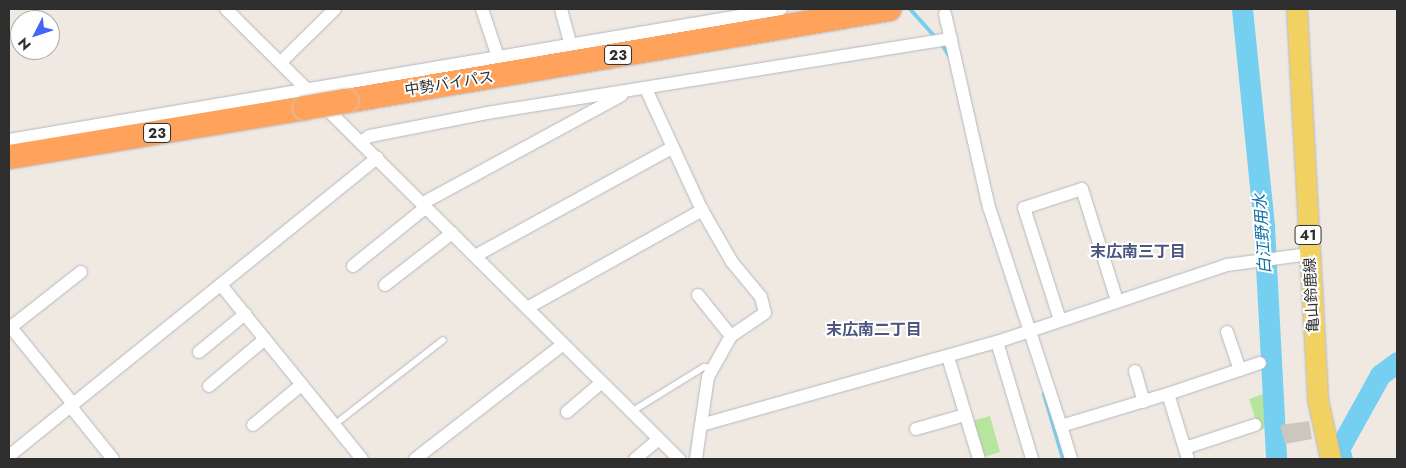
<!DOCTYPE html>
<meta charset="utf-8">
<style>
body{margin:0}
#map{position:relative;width:1406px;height:468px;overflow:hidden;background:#efe9e1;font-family:Jost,"Noto Sans JP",sans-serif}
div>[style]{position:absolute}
.green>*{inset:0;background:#b6e59e}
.stream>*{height:4px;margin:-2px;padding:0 2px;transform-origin:2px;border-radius:2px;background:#75cff0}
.river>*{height:21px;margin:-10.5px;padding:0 10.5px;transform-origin:10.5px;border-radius:10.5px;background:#75cff0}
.building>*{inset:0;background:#cbc7bf}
.roads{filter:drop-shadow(0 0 1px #b4b7c1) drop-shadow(0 0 1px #b4b7c1)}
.lane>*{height:6px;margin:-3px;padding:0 3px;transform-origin:3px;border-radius:3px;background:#fff}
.street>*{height:12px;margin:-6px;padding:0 6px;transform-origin:6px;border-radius:6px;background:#fff}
.primary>*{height:20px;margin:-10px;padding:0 10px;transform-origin:10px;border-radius:10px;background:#f2d163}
.highway>*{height:24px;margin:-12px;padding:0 12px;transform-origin:12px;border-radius:12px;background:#ffa35c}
.bridges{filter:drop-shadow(0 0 1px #c9c9c9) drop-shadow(0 0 1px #c9c9c9)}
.highway-bridge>*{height:24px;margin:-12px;padding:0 12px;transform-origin:12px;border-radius:12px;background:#ffa35c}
span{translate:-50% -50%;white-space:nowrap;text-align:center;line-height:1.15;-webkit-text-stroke:4px #fff;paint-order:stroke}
.shield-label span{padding:1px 4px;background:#fff;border:1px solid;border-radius:4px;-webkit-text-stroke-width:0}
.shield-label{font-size:14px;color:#2e2e2e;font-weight:700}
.street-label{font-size:15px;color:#2e2e2e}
.water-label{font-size:16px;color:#0d6fa3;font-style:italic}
.neighbourhood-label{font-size:16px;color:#4d5680;font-weight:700}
.frame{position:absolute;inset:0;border:10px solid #2e2e2e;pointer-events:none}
.north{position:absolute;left:10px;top:10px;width:50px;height:50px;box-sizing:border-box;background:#fff;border:1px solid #ababab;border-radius:50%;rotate:229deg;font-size:14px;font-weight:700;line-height:20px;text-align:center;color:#2e2e2e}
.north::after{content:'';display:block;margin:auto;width:18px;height:22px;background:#4264fb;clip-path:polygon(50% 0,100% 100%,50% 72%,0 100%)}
</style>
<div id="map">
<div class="green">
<i style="clip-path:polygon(1266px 393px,1268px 428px,1259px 430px,1249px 399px)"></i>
<i style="clip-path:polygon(990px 416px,1000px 452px,984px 457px,972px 421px)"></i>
</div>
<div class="stream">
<i style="left:910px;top:9px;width:39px;rotate:48deg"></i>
<i style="left:941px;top:43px;width:15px;rotate:58deg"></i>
<i style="left:1044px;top:394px;width:68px;rotate:73.7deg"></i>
</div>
<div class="river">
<i style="left:1242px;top:9px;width:219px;rotate:84.2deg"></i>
<i style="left:1264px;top:227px;width:232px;rotate:87deg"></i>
<i style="left:1342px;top:459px;width:10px;rotate:-107deg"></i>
<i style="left:1339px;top:449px;width:85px;rotate:-61deg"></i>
<i style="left:1380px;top:375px;width:21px;rotate:-37deg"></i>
</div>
<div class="building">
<i style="clip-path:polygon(1309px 421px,1312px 439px,1285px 444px,1280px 425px)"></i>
</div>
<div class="roads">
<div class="lane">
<i style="left:631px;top:412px;width:86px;rotate:-31.7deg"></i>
<i style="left:704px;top:367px;width:8px;rotate:7deg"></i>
<i style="left:334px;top:425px;width:138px;rotate:-37.9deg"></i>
</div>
<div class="street">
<i style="left:226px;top:9px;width:639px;rotate:44.81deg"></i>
<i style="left:482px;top:9px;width:51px;rotate:71.6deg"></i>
<i style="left:561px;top:9px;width:35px;rotate:75deg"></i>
<i style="left:945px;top:14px;width:198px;rotate:77.2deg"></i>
<i style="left:989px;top:207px;width:231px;rotate:71.8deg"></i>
<i style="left:1061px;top:426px;width:112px;rotate:-16.7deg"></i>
<i style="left:1168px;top:394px;width:68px;rotate:72.9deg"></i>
<i style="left:282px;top:61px;width:74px;rotate:-44.5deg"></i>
<i style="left:646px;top:89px;width:133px;rotate:65.2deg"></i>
<i style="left:9px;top:140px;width:783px;rotate:-9.63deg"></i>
<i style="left:361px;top:142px;width:11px;rotate:-34deg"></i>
<i style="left:370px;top:136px;width:119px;rotate:-11.1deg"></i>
<i style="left:487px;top:113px;width:470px;rotate:-9.1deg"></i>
<i style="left:423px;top:203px;width:226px;rotate:-28.5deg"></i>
<i style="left:475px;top:256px;width:226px;rotate:-28.8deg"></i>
<i style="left:353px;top:266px;width:94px;rotate:-38.9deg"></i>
<i style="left:221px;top:285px;width:224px;rotate:51deg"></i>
<i style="left:385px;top:285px;width:85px;rotate:-37.8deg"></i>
<i style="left:698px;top:295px;width:53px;rotate:51.2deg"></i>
<i style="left:731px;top:336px;width:47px;rotate:119.3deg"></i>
<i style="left:708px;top:377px;width:49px;rotate:98.3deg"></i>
<i style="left:527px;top:308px;width:201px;rotate:-29.2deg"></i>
<i style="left:702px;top:210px;width:60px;rotate:60deg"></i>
<i style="left:732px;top:262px;width:45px;rotate:50.4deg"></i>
<i style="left:761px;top:297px;width:16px;rotate:76deg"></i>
<i style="left:765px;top:313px;width:41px;rotate:145.9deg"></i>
<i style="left:1060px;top:320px;width:118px;rotate:-107.8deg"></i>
<i style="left:1024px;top:208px;width:61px;rotate:-18.1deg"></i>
<i style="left:1082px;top:189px;width:117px;rotate:72.6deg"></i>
<i style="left:9px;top:325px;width:103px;rotate:50.9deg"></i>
<i style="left:11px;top:327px;width:89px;rotate:-38.2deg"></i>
<i style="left:1227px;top:332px;width:40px;rotate:71.1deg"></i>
<i style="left:997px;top:342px;width:122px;rotate:73.3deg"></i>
<i style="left:199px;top:352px;width:60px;rotate:-39.6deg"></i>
<i style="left:948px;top:357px;width:107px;rotate:73.1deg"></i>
<i style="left:1135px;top:371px;width:32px;rotate:74deg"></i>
<i style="left:209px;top:386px;width:73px;rotate:-40deg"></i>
<i style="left:1168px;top:394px;width:97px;rotate:-18.6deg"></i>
<i style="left:71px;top:407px;width:67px;rotate:51.1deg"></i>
<i style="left:567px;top:412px;width:45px;rotate:-40.5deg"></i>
<i style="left:253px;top:425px;width:62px;rotate:-39.8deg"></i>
<i style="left:1061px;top:426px;width:34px;rotate:73deg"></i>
<i style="left:916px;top:429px;width:51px;rotate:-15.9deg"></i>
<i style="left:1185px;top:448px;width:74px;rotate:-18.2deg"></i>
<i style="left:9px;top:456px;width:474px;rotate:-39deg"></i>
<i style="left:415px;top:459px;width:187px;rotate:-37.8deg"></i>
<i style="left:635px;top:459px;width:31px;rotate:-40deg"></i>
<i style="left:696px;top:459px;width:34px;rotate:-82deg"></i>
<i style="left:701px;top:425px;width:307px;rotate:-15.7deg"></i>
<i style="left:997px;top:342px;width:243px;rotate:-18.5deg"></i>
<i style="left:1227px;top:265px;width:83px;rotate:-7.6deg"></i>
</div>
<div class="primary">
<i style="left:1297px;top:9px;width:392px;rotate:86.9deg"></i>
<i style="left:1318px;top:400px;width:60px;rotate:77.6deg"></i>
</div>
<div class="highway">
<i style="left:346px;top:101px;width:551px;rotate:-9.62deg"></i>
<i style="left:9px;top:157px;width:300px;rotate:-9.4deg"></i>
</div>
</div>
<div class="bridges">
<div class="highway-bridge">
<i style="left:305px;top:108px;width:42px;rotate:-9.7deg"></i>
</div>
</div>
<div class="shield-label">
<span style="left:618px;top:55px">23</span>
<span style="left:157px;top:133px">23</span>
<span style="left:1308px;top:235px">41</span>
</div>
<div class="street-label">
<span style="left:449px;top:84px;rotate:-9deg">中勢バイパス</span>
<span style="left:1312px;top:295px;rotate:-93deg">亀山鈴鹿線</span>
</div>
<div class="water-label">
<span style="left:1263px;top:234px;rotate:-94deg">白江野用水</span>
</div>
<div class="neighbourhood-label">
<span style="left:1138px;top:252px">末広南三丁目</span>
<span style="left:874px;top:330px">末広南二丁目</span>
</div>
<div class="frame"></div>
<div class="north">N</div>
</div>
